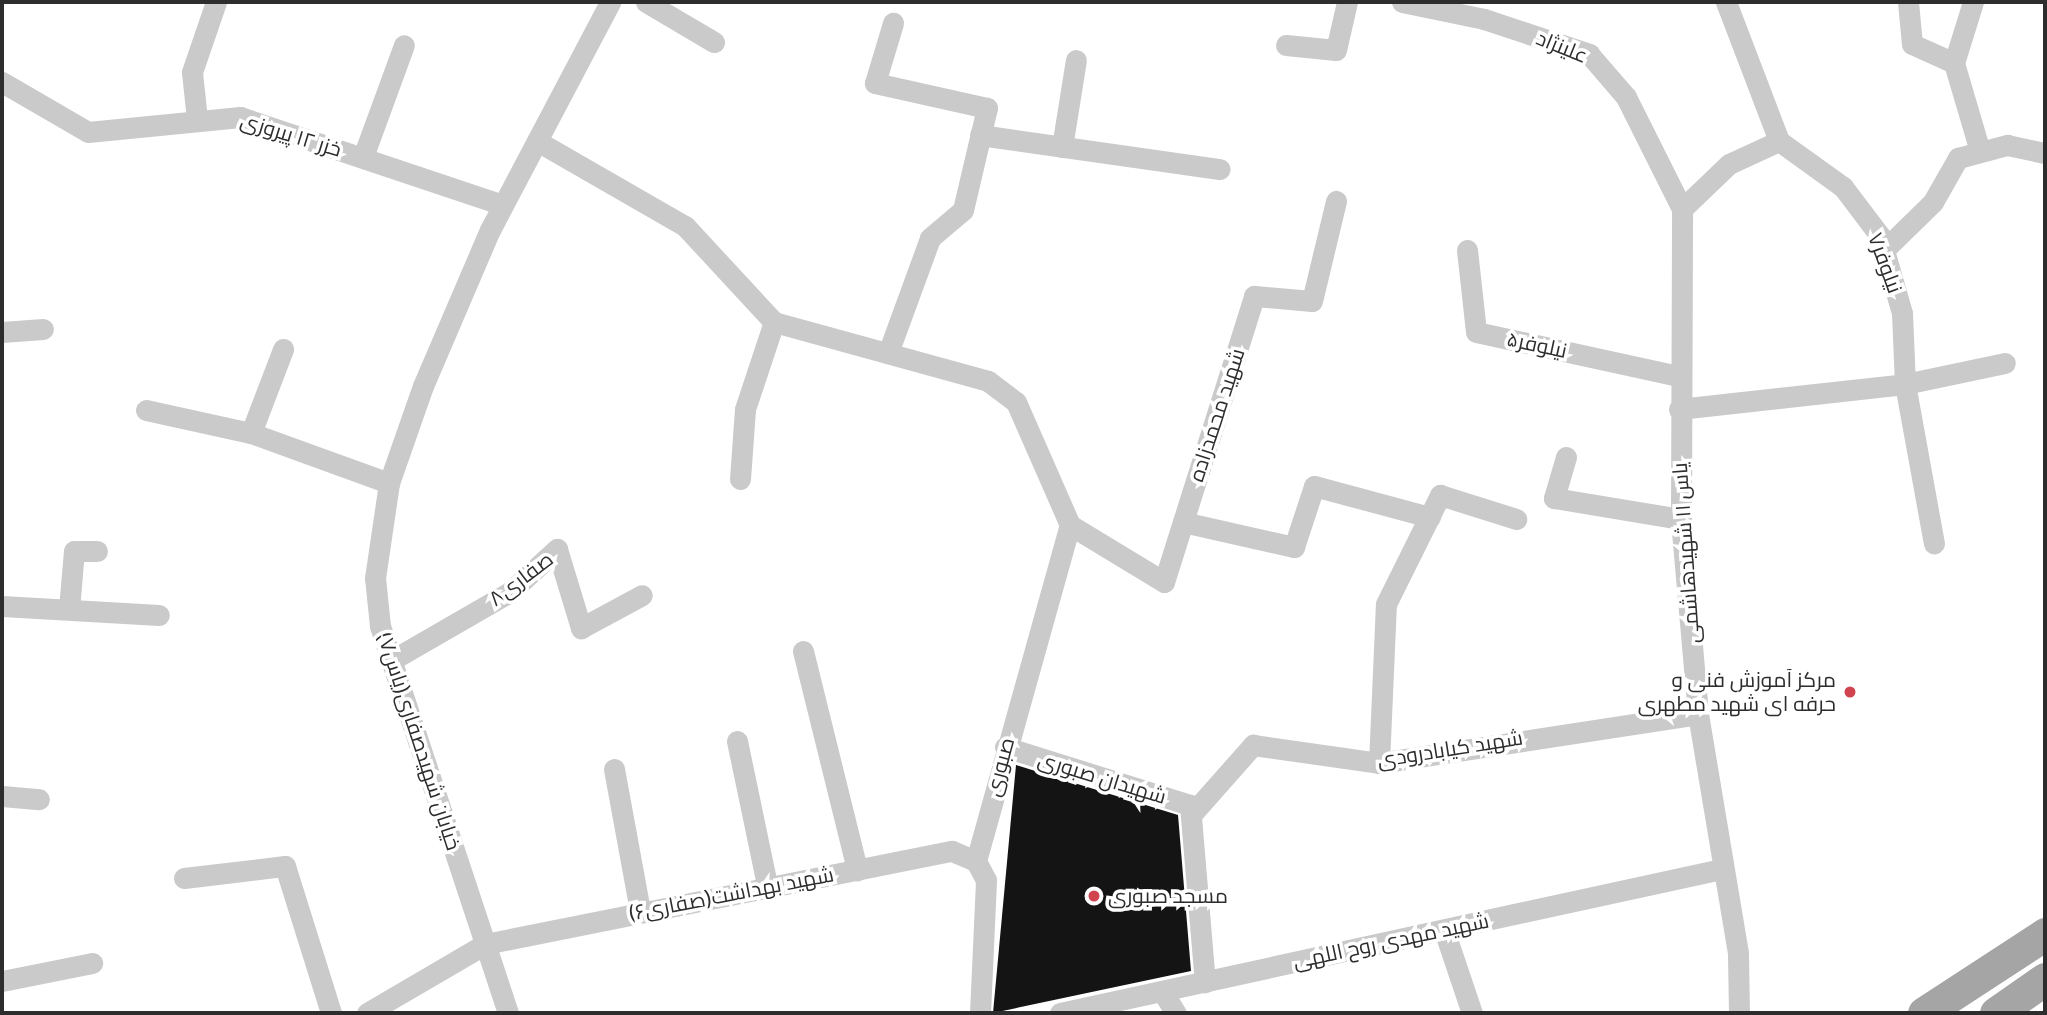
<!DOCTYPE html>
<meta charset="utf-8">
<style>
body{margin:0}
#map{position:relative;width:2047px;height:1015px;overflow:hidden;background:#fff;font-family:Cabin,Cairo,sans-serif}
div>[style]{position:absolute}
.building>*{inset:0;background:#141414}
.minor>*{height:21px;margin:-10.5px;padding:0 10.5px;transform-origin:10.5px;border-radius:10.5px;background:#cacaca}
.primary>*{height:33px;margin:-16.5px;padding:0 16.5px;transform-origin:16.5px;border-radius:16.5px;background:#a5a5a5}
.dots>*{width:19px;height:19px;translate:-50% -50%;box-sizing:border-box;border:4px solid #fff;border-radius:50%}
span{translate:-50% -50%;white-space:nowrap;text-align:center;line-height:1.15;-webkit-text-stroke:7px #fff;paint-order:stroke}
.street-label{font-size:21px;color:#2d2d2d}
.poi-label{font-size:21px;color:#2d2d2d}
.right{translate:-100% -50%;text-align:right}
.left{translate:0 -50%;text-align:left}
.frame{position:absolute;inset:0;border:4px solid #2d2d2d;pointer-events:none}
</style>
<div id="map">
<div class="building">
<i style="clip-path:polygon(1016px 765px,1178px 815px,1191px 971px,993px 1013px)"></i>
</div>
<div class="minor">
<i style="left:646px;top:2px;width:79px;rotate:30.5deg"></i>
<i style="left:1402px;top:2px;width:84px;rotate:11.7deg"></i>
<i style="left:1484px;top:19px;width:111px;rotate:18.4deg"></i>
<i style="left:1589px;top:54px;width:57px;rotate:49.3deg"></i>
<i style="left:1626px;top:97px;width:125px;rotate:63.4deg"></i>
<i style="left:1726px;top:2px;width:149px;rotate:69.1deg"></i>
<i style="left:1908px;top:2px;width:42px;rotate:84.6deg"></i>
<i style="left:1912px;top:44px;width:46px;rotate:24.3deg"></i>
<i style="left:1973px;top:2px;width:64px;rotate:107.3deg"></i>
<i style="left:1954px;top:63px;width:89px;rotate:73.6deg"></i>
<i style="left:1286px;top:45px;width:50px;rotate:5.7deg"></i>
<i style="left:1336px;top:50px;width:49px;rotate:-77.1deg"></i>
<i style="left:2px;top:82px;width:99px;rotate:30.2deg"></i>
<i style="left:88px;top:132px;width:153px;rotate:-5.6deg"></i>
<i style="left:240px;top:117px;width:277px;rotate:18.5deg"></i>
<i style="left:197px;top:119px;width:47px;rotate:-96.1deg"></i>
<i style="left:192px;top:72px;width:74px;rotate:-71.1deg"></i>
<i style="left:980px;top:135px;width:242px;rotate:8.1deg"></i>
<i style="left:537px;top:141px;width:171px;rotate:29.9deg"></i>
<i style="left:685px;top:226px;width:131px;rotate:47.2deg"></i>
<i style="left:774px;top:322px;width:222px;rotate:15.4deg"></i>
<i style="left:988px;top:381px;width:35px;rotate:37deg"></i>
<i style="left:1016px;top:402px;width:134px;rotate:66.3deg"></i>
<i style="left:1779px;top:141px;width:79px;rotate:35.7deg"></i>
<i style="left:1843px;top:187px;width:61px;rotate:52.9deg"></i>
<i style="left:1880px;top:236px;width:80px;rotate:74.1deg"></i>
<i style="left:1902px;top:313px;width:71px;rotate:87.6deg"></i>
<i style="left:1905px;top:384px;width:162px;rotate:79.7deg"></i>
<i style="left:1062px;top:147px;width:88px;rotate:-80.9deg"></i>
<i style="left:363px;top:157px;width:119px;rotate:-69.9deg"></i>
<i style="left:1467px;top:250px;width:82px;rotate:83.7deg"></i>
<i style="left:1476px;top:332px;width:207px;rotate:12.3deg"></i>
<i style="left:1884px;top:250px;width:69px;rotate:-44.4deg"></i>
<i style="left:1933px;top:202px;width:51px;rotate:-60.4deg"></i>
<i style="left:1958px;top:158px;width:51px;rotate:-14.9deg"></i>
<i style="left:2007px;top:145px;width:39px;rotate:12deg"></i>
<i style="left:2px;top:332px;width:41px;rotate:-4.2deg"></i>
<i style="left:888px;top:353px;width:122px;rotate:-69.9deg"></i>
<i style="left:930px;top:238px;width:43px;rotate:-40.3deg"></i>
<i style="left:963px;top:210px;width:105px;rotate:-76.8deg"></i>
<i style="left:987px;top:108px;width:115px;rotate:-167.4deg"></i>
<i style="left:875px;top:83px;width:63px;rotate:-73.3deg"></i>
<i style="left:1679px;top:409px;width:227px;rotate:-6.3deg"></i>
<i style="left:1905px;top:384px;width:102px;rotate:-11.9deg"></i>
<i style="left:146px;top:410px;width:107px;rotate:12.4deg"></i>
<i style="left:251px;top:433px;width:147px;rotate:19.9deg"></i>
<i style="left:251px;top:433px;width:90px;rotate:-69.1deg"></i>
<i style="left:1566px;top:457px;width:43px;rotate:106.3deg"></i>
<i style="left:1554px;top:498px;width:129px;rotate:9.4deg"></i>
<i style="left:740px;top:479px;width:70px;rotate:-85.9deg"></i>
<i style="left:745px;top:409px;width:92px;rotate:-71.6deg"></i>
<i style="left:1183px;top:522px;width:114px;rotate:12.7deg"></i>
<i style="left:1294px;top:547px;width:64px;rotate:-71.8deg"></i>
<i style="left:1314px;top:486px;width:120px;rotate:15deg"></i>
<i style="left:1070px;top:525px;width:110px;rotate:31.2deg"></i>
<i style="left:1164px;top:582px;width:300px;rotate:-72.5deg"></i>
<i style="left:1254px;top:296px;width:58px;rotate:4.9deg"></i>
<i style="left:1312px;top:301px;width:103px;rotate:-76.5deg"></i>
<i style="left:2px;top:606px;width:157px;rotate:3.3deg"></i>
<i style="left:69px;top:609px;width:58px;rotate:-85.1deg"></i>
<i style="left:74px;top:551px;width:23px"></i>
<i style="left:803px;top:651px;width:226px;rotate:76.1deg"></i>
<i style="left:392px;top:660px;width:136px;rotate:-30deg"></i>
<i style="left:510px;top:592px;width:64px;rotate:-42.5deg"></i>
<i style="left:557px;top:549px;width:83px;rotate:73.1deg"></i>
<i style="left:581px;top:628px;width:69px;rotate:-28.4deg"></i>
<i style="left:737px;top:741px;width:151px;rotate:78.2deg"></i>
<i style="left:1005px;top:747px;width:194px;rotate:17.4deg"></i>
<i style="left:1190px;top:805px;width:178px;rotate:85.2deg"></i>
<i style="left:1379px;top:763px;width:159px;rotate:-87.5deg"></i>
<i style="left:1386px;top:604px;width:122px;rotate:-63.6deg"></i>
<i style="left:1440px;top:495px;width:80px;rotate:17.5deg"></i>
<i style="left:614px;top:769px;width:144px;rotate:79.6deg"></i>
<i style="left:2px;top:796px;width:37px;rotate:5deg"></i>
<i style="left:1191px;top:815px;width:94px;rotate:-48.5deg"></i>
<i style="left:1253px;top:745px;width:127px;rotate:8.1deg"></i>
<i style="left:1379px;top:763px;width:323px;rotate:-8.7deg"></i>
<i style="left:184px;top:878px;width:102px;rotate:-6.8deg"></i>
<i style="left:285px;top:866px;width:154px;rotate:72.6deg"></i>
<i style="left:1444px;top:930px;width:88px;rotate:71.4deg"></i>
<i style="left:2px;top:981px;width:92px;rotate:-11.3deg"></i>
<i style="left:1162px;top:991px;width:26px;rotate:58deg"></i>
<i style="left:367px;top:1013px;width:137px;rotate:-30.3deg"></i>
<i style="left:485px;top:944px;width:476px;rotate:-11.3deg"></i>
<i style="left:952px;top:851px;width:26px;rotate:23deg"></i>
<i style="left:508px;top:1013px;width:408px;rotate:-108.3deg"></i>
<i style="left:380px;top:626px;width:48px;rotate:-95.9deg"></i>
<i style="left:375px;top:578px;width:96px;rotate:-81.6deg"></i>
<i style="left:389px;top:483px;width:103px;rotate:-70.7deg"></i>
<i style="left:423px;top:386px;width:170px;rotate:-66.8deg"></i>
<i style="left:490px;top:230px;width:258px;rotate:-62.2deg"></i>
<i style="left:980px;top:1013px;width:133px;rotate:-87.4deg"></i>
<i style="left:986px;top:880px;width:21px;rotate:-118deg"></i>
<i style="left:976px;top:861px;width:349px;rotate:-74.4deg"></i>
<i style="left:1060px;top:1013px;width:677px;rotate:-12.29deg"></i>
<i style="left:1739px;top:1013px;width:60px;rotate:-91deg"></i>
<i style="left:1738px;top:953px;width:242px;rotate:-99.5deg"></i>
<i style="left:1698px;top:714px;width:196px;rotate:-95deg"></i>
<i style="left:1681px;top:519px;width:310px;rotate:-89.8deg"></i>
<i style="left:1682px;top:209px;width:65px;rotate:-43.8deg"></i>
<i style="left:1729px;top:164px;width:55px;rotate:-24.7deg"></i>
</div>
<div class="primary">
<i style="left:1924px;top:1013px;width:145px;rotate:-33.1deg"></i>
<i style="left:1996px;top:1013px;width:60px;rotate:-34.8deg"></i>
</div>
<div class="dots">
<i style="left:1850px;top:692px;background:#cf444e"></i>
<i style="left:1094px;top:896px;background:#cf444e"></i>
</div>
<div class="street-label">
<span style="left:1562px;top:47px;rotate:22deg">علینژاد</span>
<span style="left:291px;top:135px;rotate:17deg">خزر ۱۲ پیروزی</span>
<span style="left:1885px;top:263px;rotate:70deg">نیلوفر۷</span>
<span style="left:1537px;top:345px;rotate:12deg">نیلوفر۵</span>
<span style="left:1217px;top:415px;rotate:-72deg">شهید محمدزاده</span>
<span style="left:1686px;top:553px;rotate:-94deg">یاس ۱۱ شهیدهاشمی</span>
<span style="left:521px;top:579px;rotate:-37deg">صفاری۸</span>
<span style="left:419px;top:741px;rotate:72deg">خیابان شهیدصفاری(یاس۷)</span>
<span style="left:1450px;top:749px;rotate:-9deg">شهید کیابادرودی</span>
<span style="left:1000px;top:767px;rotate:-75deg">صبوری</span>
<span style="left:1102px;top:778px;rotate:17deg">شهیدان صبوری</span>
<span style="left:731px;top:894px;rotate:-11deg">شهید بهداشت(صفاری۶)</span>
<span style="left:1391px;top:941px;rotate:-12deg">شهید مهدی روح اللهی</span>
</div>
<div class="poi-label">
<span class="right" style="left:1836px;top:692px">مرکز آموزش فنی و<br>حرفه ای شهید مطهری</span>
<span class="left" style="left:1108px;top:896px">مسجد صبوری</span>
</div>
<div class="frame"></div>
</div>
